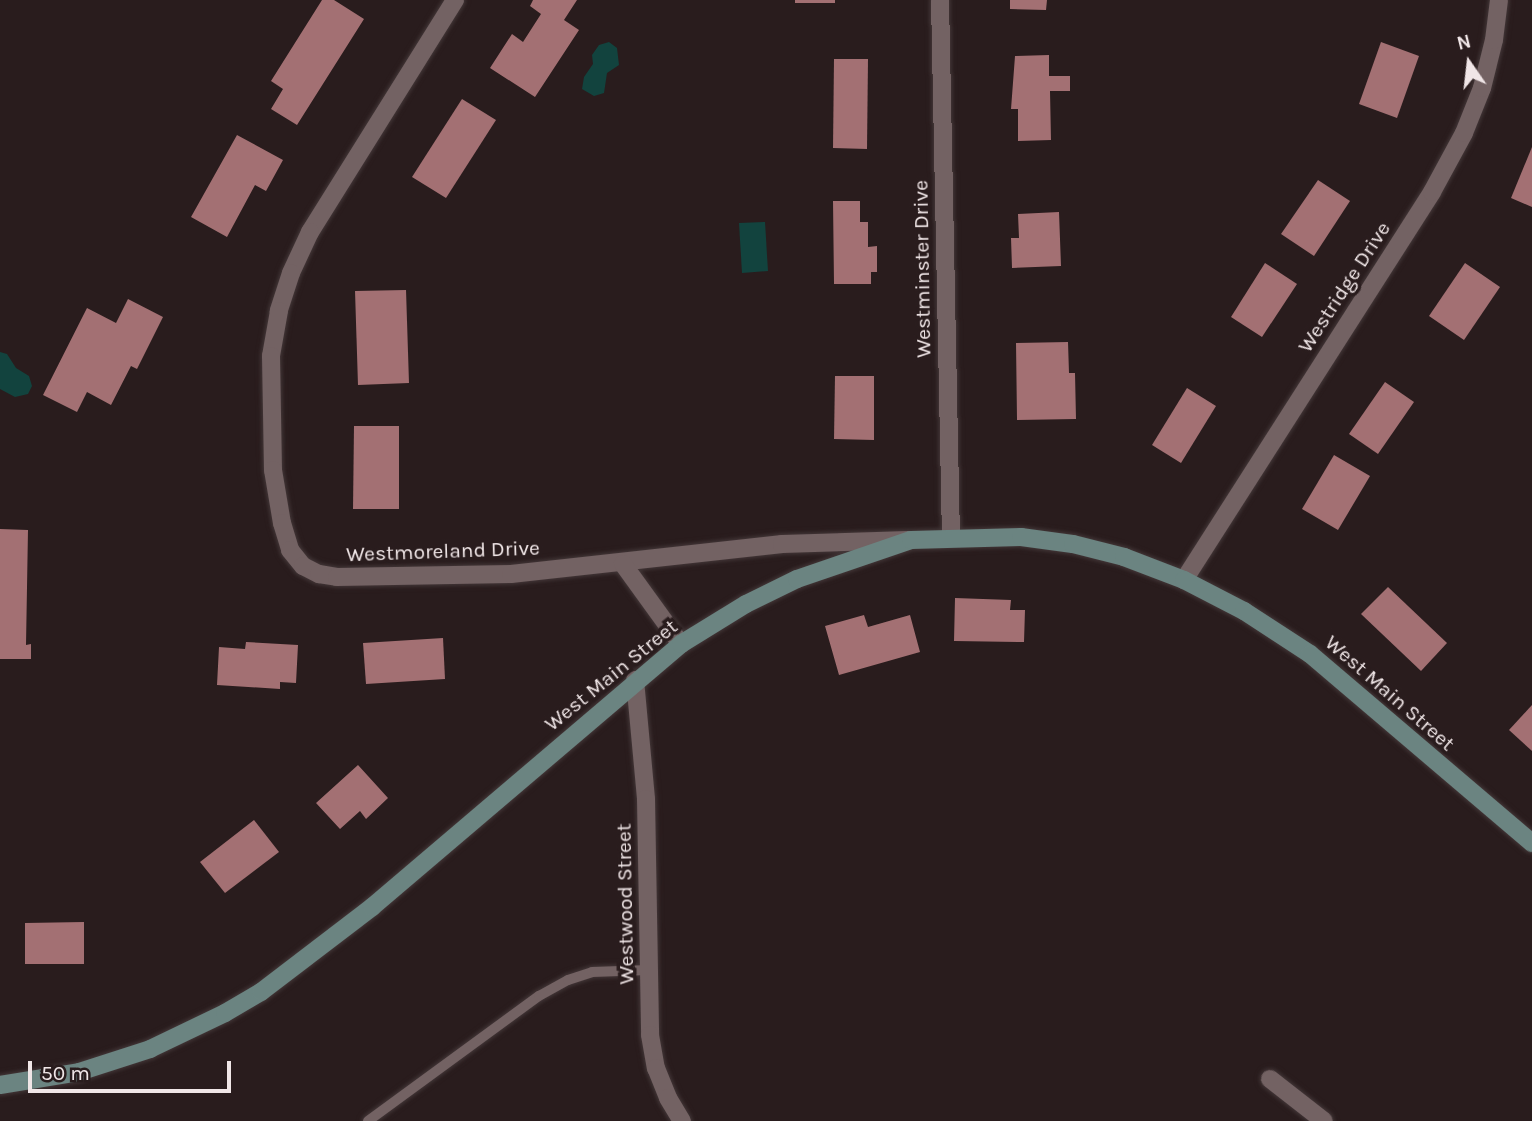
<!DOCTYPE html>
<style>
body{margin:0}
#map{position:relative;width:1532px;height:1121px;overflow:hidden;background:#291c1d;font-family:Karla,sans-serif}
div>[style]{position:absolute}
.water>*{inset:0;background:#12433e}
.building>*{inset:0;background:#a37073}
.roads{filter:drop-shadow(0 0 2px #433738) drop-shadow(0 0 2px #433738)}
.lane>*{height:10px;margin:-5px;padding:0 5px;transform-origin:5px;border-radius:5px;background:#736263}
.street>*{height:18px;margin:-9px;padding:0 9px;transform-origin:9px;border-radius:9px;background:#736263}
.secondary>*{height:18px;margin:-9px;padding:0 9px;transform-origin:9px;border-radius:9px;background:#6b8481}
span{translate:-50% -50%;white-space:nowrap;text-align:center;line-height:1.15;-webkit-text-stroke:7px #291c1d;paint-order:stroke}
.street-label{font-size:21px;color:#f0e6e7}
.north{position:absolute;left:1434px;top:28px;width:70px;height:70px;-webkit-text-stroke:5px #291c1d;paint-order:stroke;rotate:346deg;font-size:19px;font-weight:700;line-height:28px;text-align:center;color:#f0e6e7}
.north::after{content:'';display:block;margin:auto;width:24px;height:32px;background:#f0e6e7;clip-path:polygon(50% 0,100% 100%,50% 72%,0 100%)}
.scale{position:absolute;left:28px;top:1061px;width:203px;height:32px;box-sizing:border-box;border:4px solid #f0e6e7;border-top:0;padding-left:9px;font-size:21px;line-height:24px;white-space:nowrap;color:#f0e6e7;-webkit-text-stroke:5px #291c1d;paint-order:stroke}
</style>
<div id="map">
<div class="water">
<i style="clip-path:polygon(609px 42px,617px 48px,619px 65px,607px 73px,604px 93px,594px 96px,582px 89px,584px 77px,593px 64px,592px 55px,599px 45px)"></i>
<i style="clip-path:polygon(765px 222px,768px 271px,742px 273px,739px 223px)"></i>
<i style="clip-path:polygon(0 352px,7px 354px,16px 368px,29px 376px,32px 386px,28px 394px,15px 397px,0 389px)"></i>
</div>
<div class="building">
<i style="clip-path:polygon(322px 0,334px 0,364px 19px,297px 125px,271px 109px,283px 89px,271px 81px)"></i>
<i style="clip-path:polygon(533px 0,577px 0,564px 20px,579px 30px,535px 97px,490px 68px,512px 34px,523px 42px,541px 14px,530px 6px)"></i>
<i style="clip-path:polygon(795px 0,835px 0,835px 3px,795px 3px)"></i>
<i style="clip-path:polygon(1010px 0,1047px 0,1046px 10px,1010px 9px)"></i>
<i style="clip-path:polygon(1381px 42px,1419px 56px,1397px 118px,1359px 104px)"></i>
<i style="clip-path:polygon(1049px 55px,1049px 76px,1070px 76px,1070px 91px,1050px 91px,1051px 140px,1018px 141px,1018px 109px,1011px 109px,1015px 56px)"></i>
<i style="clip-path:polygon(834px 59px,868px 59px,867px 149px,833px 148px)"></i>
<i style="clip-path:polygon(462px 99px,496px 120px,446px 198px,412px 177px)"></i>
<i style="clip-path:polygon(237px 135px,283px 160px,266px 191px,255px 185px,227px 237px,191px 217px)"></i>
<i style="clip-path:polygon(1532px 147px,1532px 207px,1511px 198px)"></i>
<i style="clip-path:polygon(1318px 180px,1350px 201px,1314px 256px,1281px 234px)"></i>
<i style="clip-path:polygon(833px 201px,860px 201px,860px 222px,868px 222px,868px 247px,877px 246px,877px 272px,871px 272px,871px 284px,834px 284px)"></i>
<i style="clip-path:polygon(1059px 212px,1061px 266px,1012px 268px,1011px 238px,1019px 238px,1018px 214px)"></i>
<i style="clip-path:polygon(1265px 263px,1297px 284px,1262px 337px,1231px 317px)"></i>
<i style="clip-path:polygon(1465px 263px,1500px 287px,1464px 340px,1429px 316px)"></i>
<i style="clip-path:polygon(406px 290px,409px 383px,358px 385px,355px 291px)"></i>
<i style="clip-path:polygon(128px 299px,163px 317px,137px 369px,131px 366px,111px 405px,87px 392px,77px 412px,43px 395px,87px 308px,116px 323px)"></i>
<i style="clip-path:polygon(1068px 342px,1069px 373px,1075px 373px,1076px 419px,1017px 420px,1016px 343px)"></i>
<i style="clip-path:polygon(835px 376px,874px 376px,874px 440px,834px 439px)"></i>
<i style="clip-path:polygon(1385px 382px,1414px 402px,1378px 454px,1349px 434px)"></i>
<i style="clip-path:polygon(1187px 388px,1216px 406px,1181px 463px,1152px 445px)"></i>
<i style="clip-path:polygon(354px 426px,399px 426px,399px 509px,353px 509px)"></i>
<i style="clip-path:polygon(1334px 455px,1370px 476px,1338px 530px,1302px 509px)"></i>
<i style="clip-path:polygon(0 529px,28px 530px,26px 645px,31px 644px,31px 659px,0 659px)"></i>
<i style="clip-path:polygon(1388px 587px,1447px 643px,1421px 671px,1361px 614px)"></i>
<i style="clip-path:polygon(955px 598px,1011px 600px,1010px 610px,1025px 610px,1024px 642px,954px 641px)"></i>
<i style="clip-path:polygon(864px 615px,868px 627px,910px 615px,920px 652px,839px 675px,825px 626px)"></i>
<i style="clip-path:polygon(443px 638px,445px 679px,366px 684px,363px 643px)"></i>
<i style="clip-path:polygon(246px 642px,298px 645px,296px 683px,280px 682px,280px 689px,217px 685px,219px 647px,245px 649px)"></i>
<i style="clip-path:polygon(1532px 705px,1532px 751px,1509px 730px)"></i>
<i style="clip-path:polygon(358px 765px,388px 798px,366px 819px,360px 811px,340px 829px,316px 803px)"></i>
<i style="clip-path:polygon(254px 820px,279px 852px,225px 893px,200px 862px)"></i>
<i style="clip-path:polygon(84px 922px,84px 964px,25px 964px,25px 923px)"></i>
</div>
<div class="roads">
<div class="lane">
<i style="left:368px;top:1121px;width:212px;rotate:-36.2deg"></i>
<i style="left:539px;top:996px;width:33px;rotate:-29deg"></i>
<i style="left:568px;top:980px;width:25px;rotate:-18deg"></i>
<i style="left:592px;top:972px;width:57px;rotate:-2deg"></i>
</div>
<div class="street">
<i style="left:455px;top:0;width:274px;rotate:122deg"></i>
<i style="left:310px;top:232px;width:45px;rotate:114.9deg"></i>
<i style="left:291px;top:273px;width:40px;rotate:108deg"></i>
<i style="left:279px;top:311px;width:46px;rotate:100.1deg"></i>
<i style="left:271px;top:356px;width:114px;rotate:89deg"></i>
<i style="left:273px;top:470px;width:54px;rotate:80.4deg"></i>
<i style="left:282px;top:523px;width:28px;rotate:73deg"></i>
<i style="left:290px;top:550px;width:21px;rotate:51deg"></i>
<i style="left:303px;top:566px;width:18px;rotate:27deg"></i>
<i style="left:319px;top:574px;width:18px;rotate:9deg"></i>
<i style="left:337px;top:577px;width:174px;rotate:-1deg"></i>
<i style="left:511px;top:574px;width:273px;rotate:-6.3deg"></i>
<i style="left:782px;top:544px;width:126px;rotate:-1.8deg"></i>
<i style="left:940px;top:0;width:537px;rotate:88.83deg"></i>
<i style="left:623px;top:564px;width:99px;rotate:54.1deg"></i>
<i style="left:1184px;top:580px;width:460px;rotate:-57.4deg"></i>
<i style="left:1432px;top:192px;width:67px;rotate:-61.5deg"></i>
<i style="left:1464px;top:133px;width:48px;rotate:-68.2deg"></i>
<i style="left:1482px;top:88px;width:49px;rotate:-76deg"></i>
<i style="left:1494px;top:40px;width:40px;rotate:-82.9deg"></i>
<i style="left:635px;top:680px;width:120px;rotate:84.7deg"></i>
<i style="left:646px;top:799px;width:236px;rotate:89deg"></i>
<i style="left:650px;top:1035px;width:34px;rotate:80deg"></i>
<i style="left:656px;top:1068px;width:32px;rotate:68deg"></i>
<i style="left:668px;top:1098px;width:27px;rotate:59deg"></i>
<i style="left:1270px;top:1079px;width:68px;rotate:37.9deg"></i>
</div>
<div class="secondary">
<i style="left:0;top:1085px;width:80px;rotate:-9.3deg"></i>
<i style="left:79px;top:1072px;width:75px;rotate:-17.9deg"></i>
<i style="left:150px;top:1049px;width:83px;rotate:-25.6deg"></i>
<i style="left:225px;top:1013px;width:42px;rotate:-30.3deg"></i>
<i style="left:261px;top:992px;width:140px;rotate:-37.4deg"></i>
<i style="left:372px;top:907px;width:406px;rotate:-40.4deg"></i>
<i style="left:681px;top:644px;width:76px;rotate:-31.6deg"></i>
<i style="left:746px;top:604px;width:57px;rotate:-26.1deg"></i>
<i style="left:797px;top:579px;width:120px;rotate:-18.9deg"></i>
<i style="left:911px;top:540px;width:110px;rotate:-1.6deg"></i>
<i style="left:1021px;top:537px;width:52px;rotate:7.7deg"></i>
<i style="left:1073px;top:544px;width:53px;rotate:14.3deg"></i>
<i style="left:1124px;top:557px;width:64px;rotate:21deg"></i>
<i style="left:1184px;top:580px;width:68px;rotate:27.3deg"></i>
<i style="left:1244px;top:611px;width:79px;rotate:33.1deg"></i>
<i style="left:1310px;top:654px;width:292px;rotate:40.4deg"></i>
</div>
</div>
<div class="street-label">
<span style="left:922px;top:269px;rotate:-91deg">Westminster Drive</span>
<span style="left:1344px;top:287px;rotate:-57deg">Westridge Drive</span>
<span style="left:443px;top:551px;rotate:-2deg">Westmoreland Drive</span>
<span style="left:611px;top:675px;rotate:-39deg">West Main Street</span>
<span style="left:1390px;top:693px;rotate:41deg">West Main Street</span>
<span style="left:625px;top:904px;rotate:-91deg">Westwood Street</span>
</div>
<div class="north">N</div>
<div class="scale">50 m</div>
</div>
